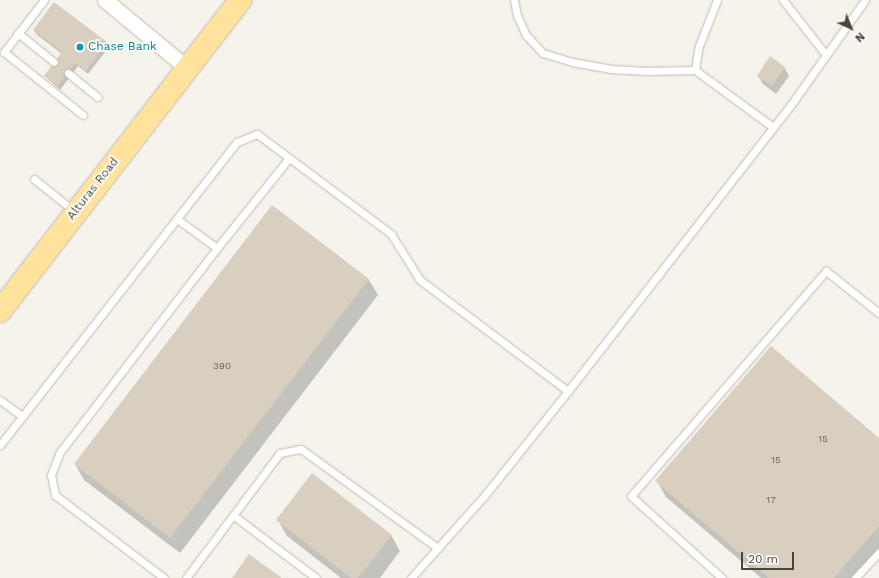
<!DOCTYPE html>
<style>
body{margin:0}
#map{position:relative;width:879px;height:578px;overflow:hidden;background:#f6f3ec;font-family:"Work Sans",sans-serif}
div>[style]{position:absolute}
.shadow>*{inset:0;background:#0003}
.building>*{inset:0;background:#d8cfc1}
.roads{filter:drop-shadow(0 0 1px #c2bbae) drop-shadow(0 0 1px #c2bbae)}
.service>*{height:7px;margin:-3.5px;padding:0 3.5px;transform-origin:3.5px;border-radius:3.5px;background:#fff}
.minor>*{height:15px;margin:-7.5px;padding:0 7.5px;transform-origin:7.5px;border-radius:7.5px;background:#fff}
.primary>*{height:22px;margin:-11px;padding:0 11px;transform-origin:11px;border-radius:11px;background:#ffe39c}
.dots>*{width:11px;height:11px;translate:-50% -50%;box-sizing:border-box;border:2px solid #fff;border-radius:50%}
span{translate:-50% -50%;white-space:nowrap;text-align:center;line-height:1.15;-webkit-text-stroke:3.5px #fff;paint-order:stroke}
.number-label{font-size:10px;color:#6e675b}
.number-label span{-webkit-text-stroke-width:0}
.culture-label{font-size:12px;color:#0d838f}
.left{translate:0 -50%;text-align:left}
.street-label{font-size:12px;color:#4b4439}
.north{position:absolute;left:831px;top:8px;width:40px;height:40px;-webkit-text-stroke:3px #fff;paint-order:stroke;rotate:136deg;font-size:11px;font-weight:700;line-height:16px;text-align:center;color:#4b4439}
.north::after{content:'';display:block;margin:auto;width:14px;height:18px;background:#4b4439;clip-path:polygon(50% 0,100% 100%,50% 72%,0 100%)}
.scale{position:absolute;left:741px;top:552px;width:53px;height:18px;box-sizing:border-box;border:2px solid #4b4439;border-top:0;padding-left:5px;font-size:12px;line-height:14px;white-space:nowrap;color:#4b4439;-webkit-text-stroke:3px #fff;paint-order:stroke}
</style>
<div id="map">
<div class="shadow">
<i style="clip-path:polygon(54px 3px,107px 43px,109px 47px,88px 74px,78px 66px,60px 90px,45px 76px,62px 54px,36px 34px,34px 30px)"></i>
<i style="clip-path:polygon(784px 67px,789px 76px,776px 94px,763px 84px,758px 76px)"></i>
<i style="clip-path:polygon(369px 280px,378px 295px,180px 553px,84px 480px,75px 464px)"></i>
<i style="clip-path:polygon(879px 440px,879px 552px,857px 578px,761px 578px,666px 497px,657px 481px)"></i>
<i style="clip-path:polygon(278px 520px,391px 535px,400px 551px,380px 578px,341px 578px,287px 536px)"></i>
</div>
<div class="building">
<i style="clip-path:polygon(54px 2px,107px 42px,86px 71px,75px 63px,58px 86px,44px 76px,62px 52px,33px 30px)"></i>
<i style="clip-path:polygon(770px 56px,785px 67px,772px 86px,757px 76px)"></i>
<i style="clip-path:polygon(272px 205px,369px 279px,170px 538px,74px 464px)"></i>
<i style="clip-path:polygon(771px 346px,879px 438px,879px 526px,834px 578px,769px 578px,655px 481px)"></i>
<i style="clip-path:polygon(312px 473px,392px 535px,358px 578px,351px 578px,276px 520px)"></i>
<i style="clip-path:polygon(249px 554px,282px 578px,232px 578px)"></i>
</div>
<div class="roads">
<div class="service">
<i style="left:44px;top:0;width:66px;rotate:127.6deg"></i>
<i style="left:4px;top:52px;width:101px;rotate:38.6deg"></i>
<i style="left:514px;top:0;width:15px;rotate:79deg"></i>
<i style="left:517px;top:15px;width:22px;rotate:66deg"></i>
<i style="left:526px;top:35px;width:25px;rotate:47deg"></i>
<i style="left:543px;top:53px;width:30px;rotate:17deg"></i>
<i style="left:572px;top:62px;width:40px;rotate:10deg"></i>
<i style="left:611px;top:69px;width:36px;rotate:3deg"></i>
<i style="left:647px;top:71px;width:48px;rotate:-1.2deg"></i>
<i style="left:695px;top:70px;width:24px;rotate:-81deg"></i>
<i style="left:699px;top:46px;width:49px;rotate:-68.6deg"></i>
<i style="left:783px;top:0;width:70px;rotate:52deg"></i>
<i style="left:18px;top:33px;width:46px;rotate:38.9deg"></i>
<i style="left:695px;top:70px;width:97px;rotate:36.2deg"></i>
<i style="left:68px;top:73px;width:38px;rotate:39deg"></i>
<i style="left:34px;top:179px;width:51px;rotate:38.7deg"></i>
<i style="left:177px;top:219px;width:49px;rotate:35.9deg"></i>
<i style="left:217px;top:248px;width:115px;rotate:-51.3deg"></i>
<i style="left:0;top:400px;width:27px;rotate:36deg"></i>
<i style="left:0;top:445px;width:385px;rotate:-52deg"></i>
<i style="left:237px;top:142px;width:22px;rotate:-22deg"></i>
<i style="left:257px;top:134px;width:167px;rotate:36.7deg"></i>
<i style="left:391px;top:234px;width:54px;rotate:57.8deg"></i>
<i style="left:420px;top:280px;width:185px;rotate:36.9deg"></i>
<i style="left:233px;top:515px;width:104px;rotate:37.2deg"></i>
<i style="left:164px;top:578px;width:137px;rotate:-142.7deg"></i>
<i style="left:55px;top:495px;width:20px;rotate:-101deg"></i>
<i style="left:51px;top:475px;width:25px;rotate:-69deg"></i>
<i style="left:60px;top:452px;width:257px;rotate:-52.4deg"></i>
<i style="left:186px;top:578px;width:156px;rotate:-53.1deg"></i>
<i style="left:280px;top:453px;width:21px;rotate:-11deg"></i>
<i style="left:301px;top:449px;width:169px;rotate:35.9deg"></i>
<i style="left:411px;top:578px;width:111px;rotate:-48.3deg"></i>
<i style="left:485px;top:495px;width:133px;rotate:-51.4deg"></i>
<i style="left:568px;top:391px;width:370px;rotate:-52.1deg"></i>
<i style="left:795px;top:99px;width:121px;rotate:-54.7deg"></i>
<i style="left:722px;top:578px;width:122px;rotate:-138deg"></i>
<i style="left:631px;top:496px;width:298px;rotate:-49.1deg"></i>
<i style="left:826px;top:271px;width:68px;rotate:38.4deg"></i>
<i style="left:855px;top:578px;width:35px;rotate:-47deg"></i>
</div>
<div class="minor">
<i style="left:105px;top:0;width:107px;rotate:39.7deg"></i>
</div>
<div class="primary">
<i style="left:0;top:311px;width:393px;rotate:-52.3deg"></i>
</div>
</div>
<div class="dots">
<i style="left:80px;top:47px;background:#0f9aa8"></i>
</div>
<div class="number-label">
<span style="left:222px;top:366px">390</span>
<span style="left:823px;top:439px">15</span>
<span style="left:776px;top:460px">15</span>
<span style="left:771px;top:500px">17</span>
</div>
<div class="culture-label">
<span class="left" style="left:88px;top:47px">Chase Bank</span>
</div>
<div class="street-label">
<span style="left:93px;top:189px;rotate:-52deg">Alturas Road</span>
</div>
<div class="north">N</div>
<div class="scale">20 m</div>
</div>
